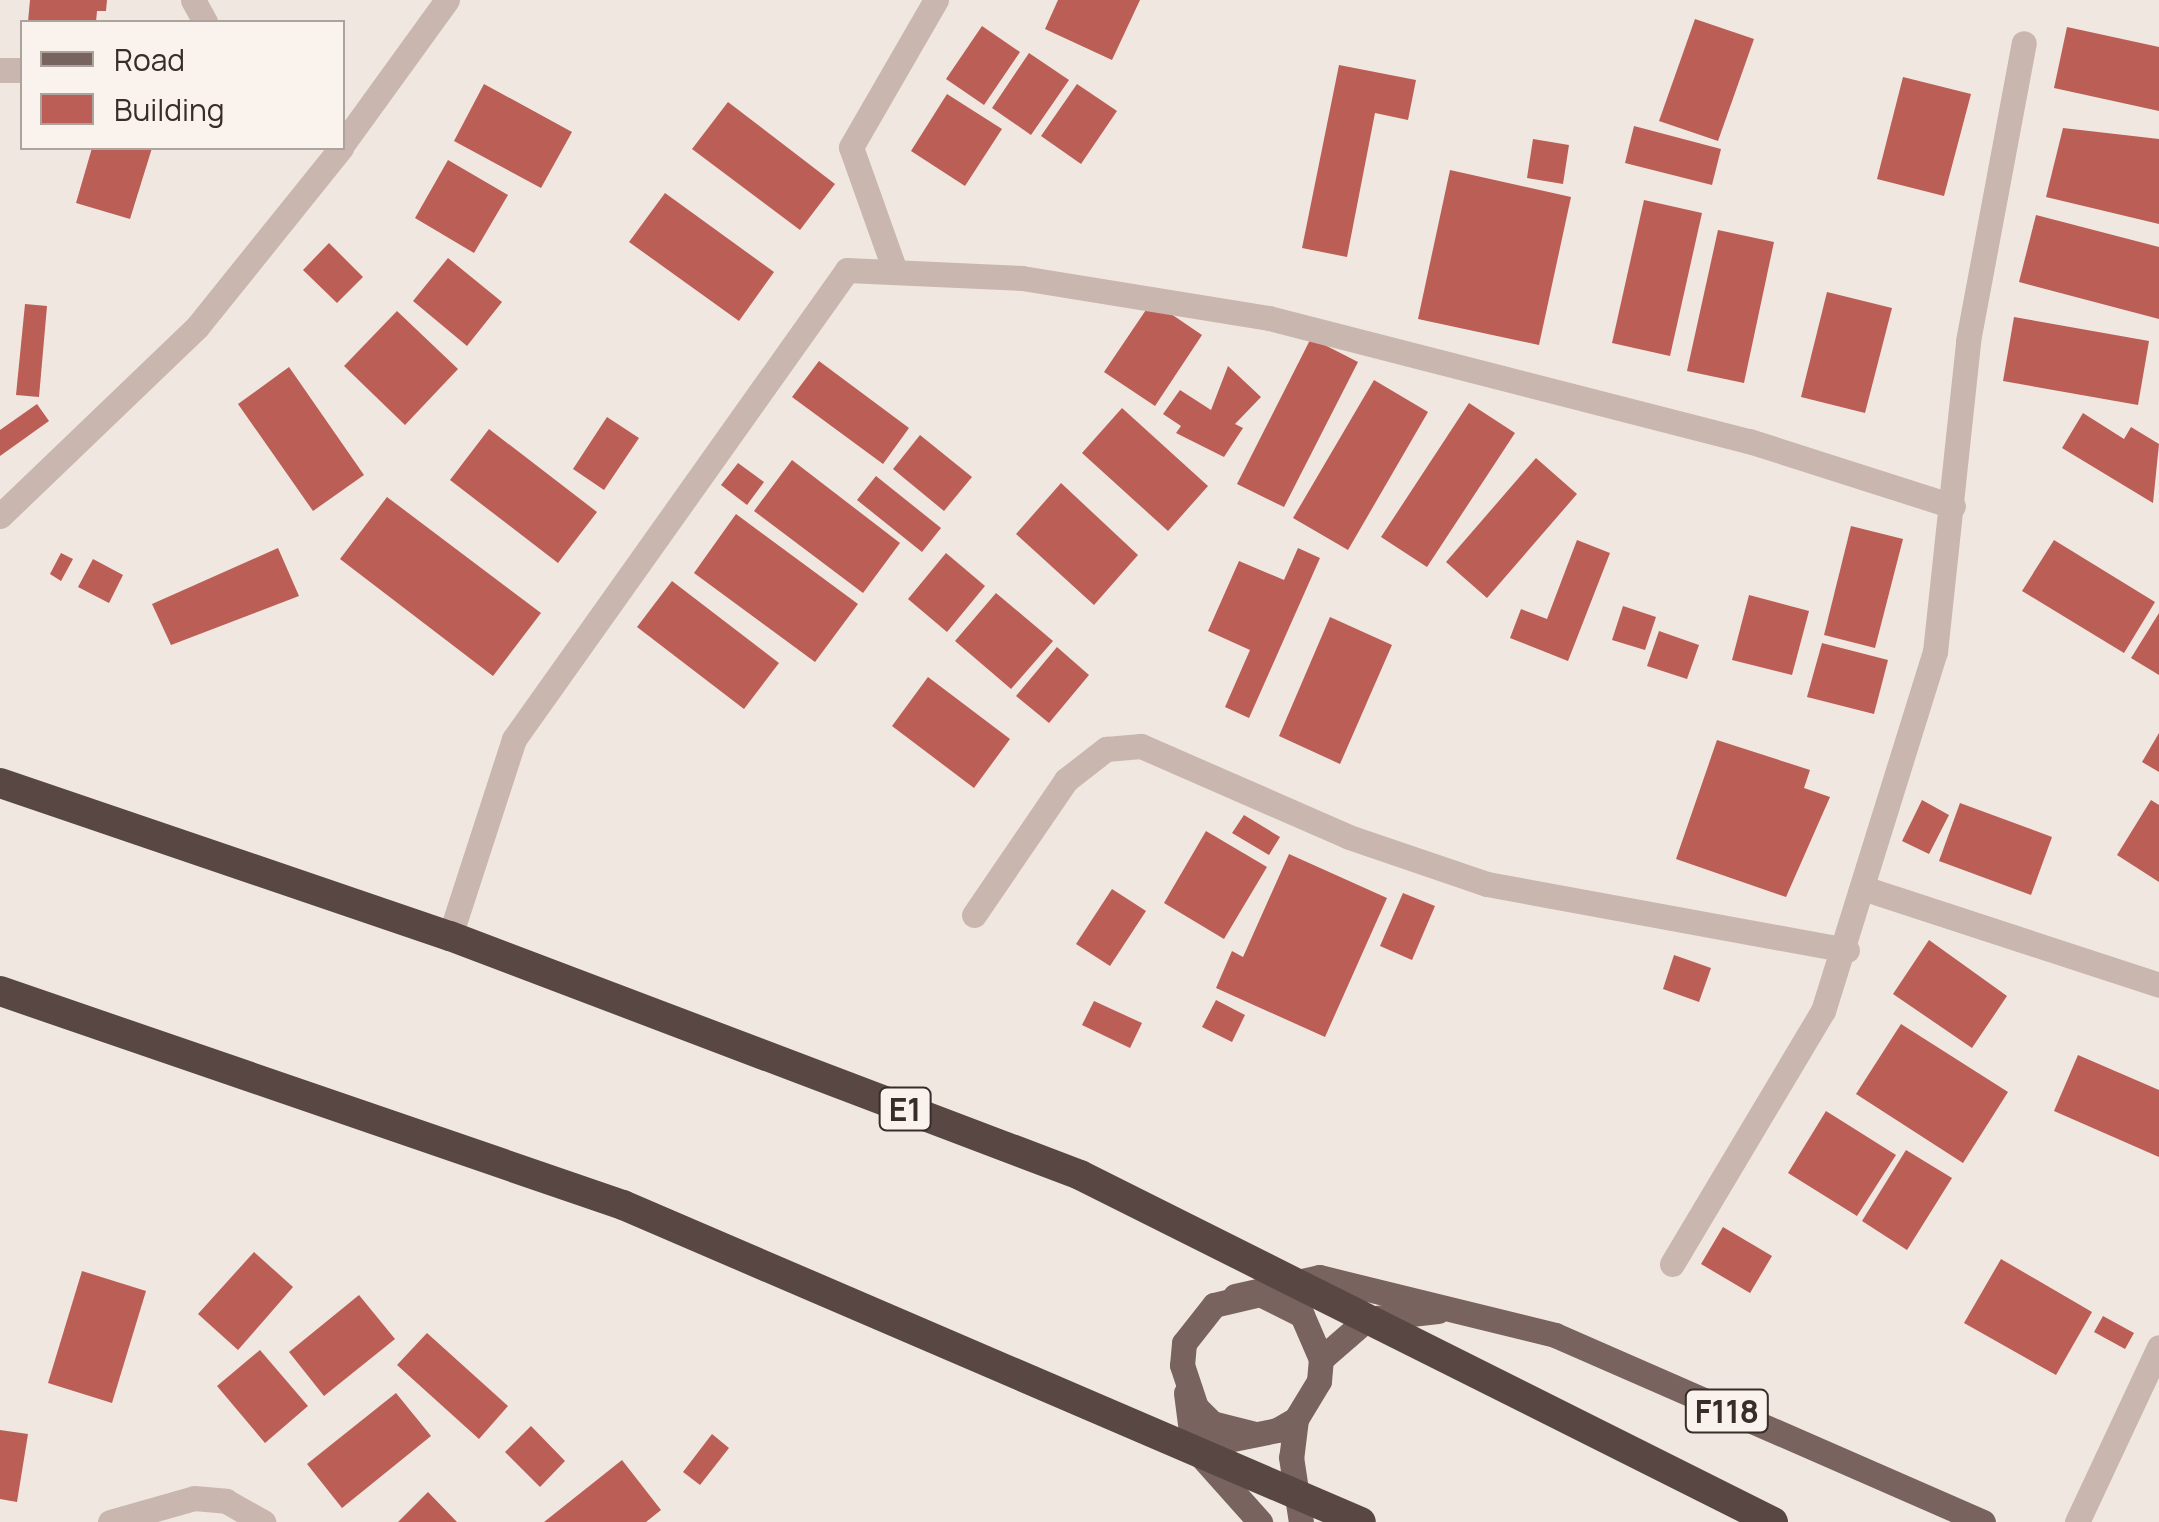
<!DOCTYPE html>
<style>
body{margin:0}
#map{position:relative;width:2159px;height:1522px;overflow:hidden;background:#f1e7e1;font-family:Manrope,sans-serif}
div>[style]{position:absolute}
.building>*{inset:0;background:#bb5e55}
.minor>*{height:25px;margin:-12.5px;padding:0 12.5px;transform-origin:12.5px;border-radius:12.5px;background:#c9b6ae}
.primary>*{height:25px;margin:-12.5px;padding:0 12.5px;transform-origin:12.5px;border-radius:12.5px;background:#78635e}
.motorway>*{height:30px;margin:-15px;padding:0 15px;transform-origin:15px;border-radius:15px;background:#584743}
span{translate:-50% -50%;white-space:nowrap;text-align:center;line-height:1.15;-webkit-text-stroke:9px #f9f2ed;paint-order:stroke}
.shield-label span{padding:2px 8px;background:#f9f2ed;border:2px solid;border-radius:8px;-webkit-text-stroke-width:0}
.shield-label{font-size:32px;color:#382d2b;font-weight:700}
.legend{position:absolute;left:20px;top:20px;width:325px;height:130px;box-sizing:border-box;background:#f9f2ed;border:2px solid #aca39f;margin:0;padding:12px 18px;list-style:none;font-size:30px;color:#382d2b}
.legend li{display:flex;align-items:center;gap:20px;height:50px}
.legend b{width:50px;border:2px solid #aca39f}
</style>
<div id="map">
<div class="building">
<i style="clip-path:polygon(30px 0,107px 0,106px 11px,97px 11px,96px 22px,28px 22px)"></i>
<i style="clip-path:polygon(1058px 0,1140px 0,1112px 60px,1045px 29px)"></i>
<i style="clip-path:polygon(1695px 19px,1754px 39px,1718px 141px,1659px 121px)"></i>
<i style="clip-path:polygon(982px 26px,1020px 52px,984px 105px,946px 79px)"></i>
<i style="clip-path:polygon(2067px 27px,2159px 47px,2159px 111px,2054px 88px)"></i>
<i style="clip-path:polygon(1029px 53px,1069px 80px,1031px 135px,992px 108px)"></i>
<i style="clip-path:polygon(1339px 65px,1416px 80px,1408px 120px,1375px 113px,1347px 257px,1302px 248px)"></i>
<i style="clip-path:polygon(1903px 77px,1971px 94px,1944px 196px,1877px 179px)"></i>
<i style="clip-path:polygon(484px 84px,572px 132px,541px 188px,454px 141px)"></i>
<i style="clip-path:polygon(1077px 84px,1117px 111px,1081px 164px,1041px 136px)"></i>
<i style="clip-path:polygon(947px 94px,1002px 129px,965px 186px,911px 151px)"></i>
<i style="clip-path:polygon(728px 102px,835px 184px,800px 230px,692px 149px)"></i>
<i style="clip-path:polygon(1634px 126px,1721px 149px,1712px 185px,1625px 163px)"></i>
<i style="clip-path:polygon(2063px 128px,2159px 139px,2159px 224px,2046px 197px)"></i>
<i style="clip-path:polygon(1533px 139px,1569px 145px,1563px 184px,1527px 178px)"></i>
<i style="clip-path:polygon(92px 148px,152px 148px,130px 219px,76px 203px)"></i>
<i style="clip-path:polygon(448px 160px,508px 195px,474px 253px,415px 218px)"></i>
<i style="clip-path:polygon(1450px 170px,1571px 197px,1539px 345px,1418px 319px)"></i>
<i style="clip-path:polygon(665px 193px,774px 272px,739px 321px,629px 242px)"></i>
<i style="clip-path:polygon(1644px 200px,1702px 213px,1670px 356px,1612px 343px)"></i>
<i style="clip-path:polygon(2036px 215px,2159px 247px,2159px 319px,2019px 282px)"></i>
<i style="clip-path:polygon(1718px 230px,1774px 242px,1744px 383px,1687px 371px)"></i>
<i style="clip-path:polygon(329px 243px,363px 277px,337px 303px,303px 270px)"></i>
<i style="clip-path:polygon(448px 258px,502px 302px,467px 346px,413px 301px)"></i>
<i style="clip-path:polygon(1827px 292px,1892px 308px,1865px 413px,1801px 397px)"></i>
<i style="clip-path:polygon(1152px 301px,1202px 335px,1155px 406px,1104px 372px)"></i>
<i style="clip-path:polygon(25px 304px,47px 306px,39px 397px,16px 395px)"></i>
<i style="clip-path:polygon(397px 311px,458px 369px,405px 425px,344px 366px)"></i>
<i style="clip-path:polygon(2014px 317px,2149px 341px,2138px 405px,2003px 381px)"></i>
<i style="clip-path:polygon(1311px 338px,1358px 362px,1284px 507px,1237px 484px)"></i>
<i style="clip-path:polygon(819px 361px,909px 428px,883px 464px,792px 397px)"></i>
<i style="clip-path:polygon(1228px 366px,1261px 397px,1235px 424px,1243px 428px,1224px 457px,1176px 433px,1181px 426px,1163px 414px,1180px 390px,1211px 410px)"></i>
<i style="clip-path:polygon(289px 367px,364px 475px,313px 511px,238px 404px)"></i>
<i style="clip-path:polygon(1374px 380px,1428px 412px,1348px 550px,1293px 518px)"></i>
<i style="clip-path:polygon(1469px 403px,1515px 433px,1427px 567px,1381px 537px)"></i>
<i style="clip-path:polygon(37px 404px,49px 421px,0 456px,0 430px)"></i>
<i style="clip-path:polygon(1122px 408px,1208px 486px,1168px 531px,1082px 453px)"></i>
<i style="clip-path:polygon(2083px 413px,2124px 439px,2131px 427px,2159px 444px,2153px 503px,2062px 448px)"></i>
<i style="clip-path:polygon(607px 417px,639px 438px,604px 490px,573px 469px)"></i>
<i style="clip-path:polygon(489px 429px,597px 512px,558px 563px,450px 480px)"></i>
<i style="clip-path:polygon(920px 435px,972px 477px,944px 511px,893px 469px)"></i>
<i style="clip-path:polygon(1536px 458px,1577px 494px,1487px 598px,1446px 562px)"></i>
<i style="clip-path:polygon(792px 460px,900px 543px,863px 593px,754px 511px)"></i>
<i style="clip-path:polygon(738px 463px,764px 482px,747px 505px,721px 485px)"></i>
<i style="clip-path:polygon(876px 476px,941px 528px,922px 552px,857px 500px)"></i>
<i style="clip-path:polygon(1061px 483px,1138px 555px,1094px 605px,1016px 534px)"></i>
<i style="clip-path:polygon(387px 497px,541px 613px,493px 676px,340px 559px)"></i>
<i style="clip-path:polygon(736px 514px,858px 604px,815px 662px,694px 573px)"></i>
<i style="clip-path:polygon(1851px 526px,1903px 539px,1875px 648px,1824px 635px)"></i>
<i style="clip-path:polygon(1577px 540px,1610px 553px,1568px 661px,1510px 638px,1521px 609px,1547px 619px)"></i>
<i style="clip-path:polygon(2054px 540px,2155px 602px,2124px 653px,2022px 591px)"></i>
<i style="clip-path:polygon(278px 548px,299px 596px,171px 645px,152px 604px)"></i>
<i style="clip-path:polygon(1298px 548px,1320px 558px,1249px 718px,1225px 707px,1250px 650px,1208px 631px,1239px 561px,1284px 580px)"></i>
<i style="clip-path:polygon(61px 553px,73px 559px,61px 581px,50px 574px)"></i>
<i style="clip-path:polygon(946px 553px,985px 586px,947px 632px,908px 599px)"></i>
<i style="clip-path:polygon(93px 559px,123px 575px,109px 603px,78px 587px)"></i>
<i style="clip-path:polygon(672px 581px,779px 663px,744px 709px,637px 627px)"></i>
<i style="clip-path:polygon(996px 593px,1053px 641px,1011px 689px,955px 641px)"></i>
<i style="clip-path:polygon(1749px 595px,1809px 611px,1792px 675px,1732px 660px)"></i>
<i style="clip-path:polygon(1623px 606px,1656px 617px,1645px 650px,1612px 640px)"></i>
<i style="clip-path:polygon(2159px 613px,2159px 675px,2131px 658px)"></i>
<i style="clip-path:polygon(1330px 617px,1392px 645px,1340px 764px,1279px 736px)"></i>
<i style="clip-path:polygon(1659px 631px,1699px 645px,1687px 679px,1647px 666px)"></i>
<i style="clip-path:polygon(1822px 643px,1888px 660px,1874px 714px,1807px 697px)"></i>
<i style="clip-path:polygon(1057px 647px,1089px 675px,1049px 723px,1016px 696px)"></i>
<i style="clip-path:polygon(928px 677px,1010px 739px,974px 788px,892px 726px)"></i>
<i style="clip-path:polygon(2159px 733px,2159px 772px,2142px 762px)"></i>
<i style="clip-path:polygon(1717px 740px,1810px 770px,1804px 788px,1830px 797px,1786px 897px,1676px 859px)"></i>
<i style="clip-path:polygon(1922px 800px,1949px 815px,1929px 854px,1902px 841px)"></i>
<i style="clip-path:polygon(2151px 800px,2159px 805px,2159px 882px,2117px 855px)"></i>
<i style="clip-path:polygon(1960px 803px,2052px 837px,2031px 895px,1939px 861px)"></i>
<i style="clip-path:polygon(1244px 815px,1280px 837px,1269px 855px,1232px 833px)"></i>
<i style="clip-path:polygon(1206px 831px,1267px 867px,1224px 939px,1164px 903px)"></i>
<i style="clip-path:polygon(1289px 854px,1387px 898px,1325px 1037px,1216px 988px,1232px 951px,1243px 957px)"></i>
<i style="clip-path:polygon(1112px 889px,1146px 911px,1110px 966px,1076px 944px)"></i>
<i style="clip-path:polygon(1403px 893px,1435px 906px,1412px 960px,1380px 946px)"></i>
<i style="clip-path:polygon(1929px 940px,2007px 996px,1972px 1048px,1893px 994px)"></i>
<i style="clip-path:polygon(1674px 955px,1711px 968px,1699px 1002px,1663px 989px)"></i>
<i style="clip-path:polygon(1216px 1000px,1245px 1015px,1232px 1042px,1202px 1027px)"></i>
<i style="clip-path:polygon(1094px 1001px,1142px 1023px,1130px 1048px,1082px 1025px)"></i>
<i style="clip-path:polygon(1901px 1024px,2008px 1092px,1963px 1163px,1856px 1094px)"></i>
<i style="clip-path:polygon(2078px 1055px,2159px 1090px,2159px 1157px,2054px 1111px)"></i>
<i style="clip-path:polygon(1826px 1111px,1896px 1155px,1857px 1216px,1788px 1173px)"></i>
<i style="clip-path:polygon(1906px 1150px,1952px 1178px,1907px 1250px,1862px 1221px)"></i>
<i style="clip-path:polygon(1723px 1227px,1772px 1256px,1750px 1293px,1701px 1264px)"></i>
<i style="clip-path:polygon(254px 1252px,293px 1287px,238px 1350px,198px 1314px)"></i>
<i style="clip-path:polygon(2001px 1259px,2092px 1312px,2056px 1375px,1964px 1323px)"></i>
<i style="clip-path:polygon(82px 1271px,146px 1291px,112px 1403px,48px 1383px)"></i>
<i style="clip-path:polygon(359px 1295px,395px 1339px,324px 1396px,289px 1352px)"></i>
<i style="clip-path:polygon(2103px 1316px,2134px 1333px,2125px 1349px,2094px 1332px)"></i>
<i style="clip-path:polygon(427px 1333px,508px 1406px,479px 1439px,397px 1365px)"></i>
<i style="clip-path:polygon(260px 1350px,308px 1406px,265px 1443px,217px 1386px)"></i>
<i style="clip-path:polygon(396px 1393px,431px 1436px,342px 1508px,307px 1464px)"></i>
<i style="clip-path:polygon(531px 1426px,565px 1461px,540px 1487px,505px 1452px)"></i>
<i style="clip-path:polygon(0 1430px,28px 1434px,17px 1502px,0 1499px)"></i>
<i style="clip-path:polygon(712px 1434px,729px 1448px,700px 1485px,683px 1472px)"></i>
<i style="clip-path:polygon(622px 1460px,661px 1510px,646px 1522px,544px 1522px)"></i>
<i style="clip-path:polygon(428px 1492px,457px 1522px,398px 1522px)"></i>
</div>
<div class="minor">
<i style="left:193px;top:0;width:25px;rotate:61deg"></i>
<i style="left:0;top:70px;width:22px"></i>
<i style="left:342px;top:145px;width:179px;rotate:-54.1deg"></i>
<i style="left:894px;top:268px;width:128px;rotate:-109.6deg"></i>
<i style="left:851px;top:147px;width:170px;rotate:-60deg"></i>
<i style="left:0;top:516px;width:273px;rotate:-43.8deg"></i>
<i style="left:197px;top:327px;width:230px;rotate:-51.2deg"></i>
<i style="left:1863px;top:888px;width:311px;rotate:18.1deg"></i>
<i style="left:974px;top:915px;width:163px;rotate:-55.7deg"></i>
<i style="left:1066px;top:780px;width:51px;rotate:-37.8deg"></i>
<i style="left:1106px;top:749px;width:35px;rotate:-5deg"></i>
<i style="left:1141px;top:746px;width:227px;rotate:23.6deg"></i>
<i style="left:1349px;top:837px;width:146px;rotate:18.8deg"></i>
<i style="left:1487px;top:884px;width:366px;rotate:10.4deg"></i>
<i style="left:450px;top:936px;width:207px;rotate:-72deg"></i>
<i style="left:514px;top:739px;width:575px;rotate:-54.62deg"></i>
<i style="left:847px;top:270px;width:175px;rotate:2.6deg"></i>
<i style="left:1022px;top:278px;width:250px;rotate:9.2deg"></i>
<i style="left:1269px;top:318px;width:496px;rotate:14.4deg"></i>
<i style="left:1749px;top:441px;width:214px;rotate:17.7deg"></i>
<i style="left:1672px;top:1264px;width:295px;rotate:-59.2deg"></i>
<i style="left:1823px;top:1011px;width:376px;rotate:-72.7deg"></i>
<i style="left:1935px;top:652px;width:313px;rotate:-83.9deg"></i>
<i style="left:1968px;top:341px;width:303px;rotate:-79.4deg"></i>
<i style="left:110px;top:1522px;width:87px;rotate:-15.9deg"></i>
<i style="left:194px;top:1498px;width:32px;rotate:5deg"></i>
<i style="left:226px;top:1501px;width:43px;rotate:29.6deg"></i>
<i style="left:2077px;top:1522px;width:193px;rotate:-64.9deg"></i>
</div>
<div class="primary">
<i style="left:1235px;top:1296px;width:86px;rotate:-12.7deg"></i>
<i style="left:1319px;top:1277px;width:243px;rotate:13.8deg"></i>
<i style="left:1555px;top:1335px;width:467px;rotate:23.6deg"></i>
<i style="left:1321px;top:1359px;width:61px;rotate:-41deg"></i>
<i style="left:1367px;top:1319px;width:71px;rotate:-6.4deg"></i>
<i style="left:1186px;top:1393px;width:54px;rotate:82.6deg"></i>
<i style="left:1193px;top:1447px;width:101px;rotate:48.2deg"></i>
<i style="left:1296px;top:1419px;width:38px;rotate:97deg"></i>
<i style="left:1291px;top:1457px;width:66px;rotate:81.3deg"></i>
<i style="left:1193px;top:1447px;width:86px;rotate:-11.4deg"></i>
<i style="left:1277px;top:1430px;width:22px;rotate:-30deg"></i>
<i style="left:1296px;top:1419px;width:44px;rotate:-58.8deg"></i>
<i style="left:1319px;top:1381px;width:22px;rotate:-85deg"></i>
<i style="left:1321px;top:1359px;width:48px;rotate:-113.4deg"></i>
<i style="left:1302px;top:1315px;width:47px;rotate:-153.4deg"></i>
<i style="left:1260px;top:1294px;width:47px;rotate:166.6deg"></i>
<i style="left:1214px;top:1305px;width:48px;rotate:128.3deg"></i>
<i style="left:1184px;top:1343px;width:22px;rotate:95deg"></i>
<i style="left:1182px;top:1365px;width:44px;rotate:71.6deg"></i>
<i style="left:1196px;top:1407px;width:23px;rotate:45deg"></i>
<i style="left:1212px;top:1423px;width:44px;rotate:14.3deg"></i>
</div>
<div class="motorway">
<i style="left:0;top:783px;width:475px;rotate:18.8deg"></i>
<i style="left:450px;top:936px;width:674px;rotate:20.77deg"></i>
<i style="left:1080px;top:1175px;width:775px;rotate:26.6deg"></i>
<i style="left:0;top:991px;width:659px;rotate:18.96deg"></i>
<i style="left:623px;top:1205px;width:803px;rotate:23.25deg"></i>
</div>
<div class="shield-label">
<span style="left:905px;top:1109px">E1</span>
<span style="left:1727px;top:1411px">F118</span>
</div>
<ul class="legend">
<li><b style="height:12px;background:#78635e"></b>Road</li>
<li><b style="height:28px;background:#bb5e55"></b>Building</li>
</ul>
</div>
